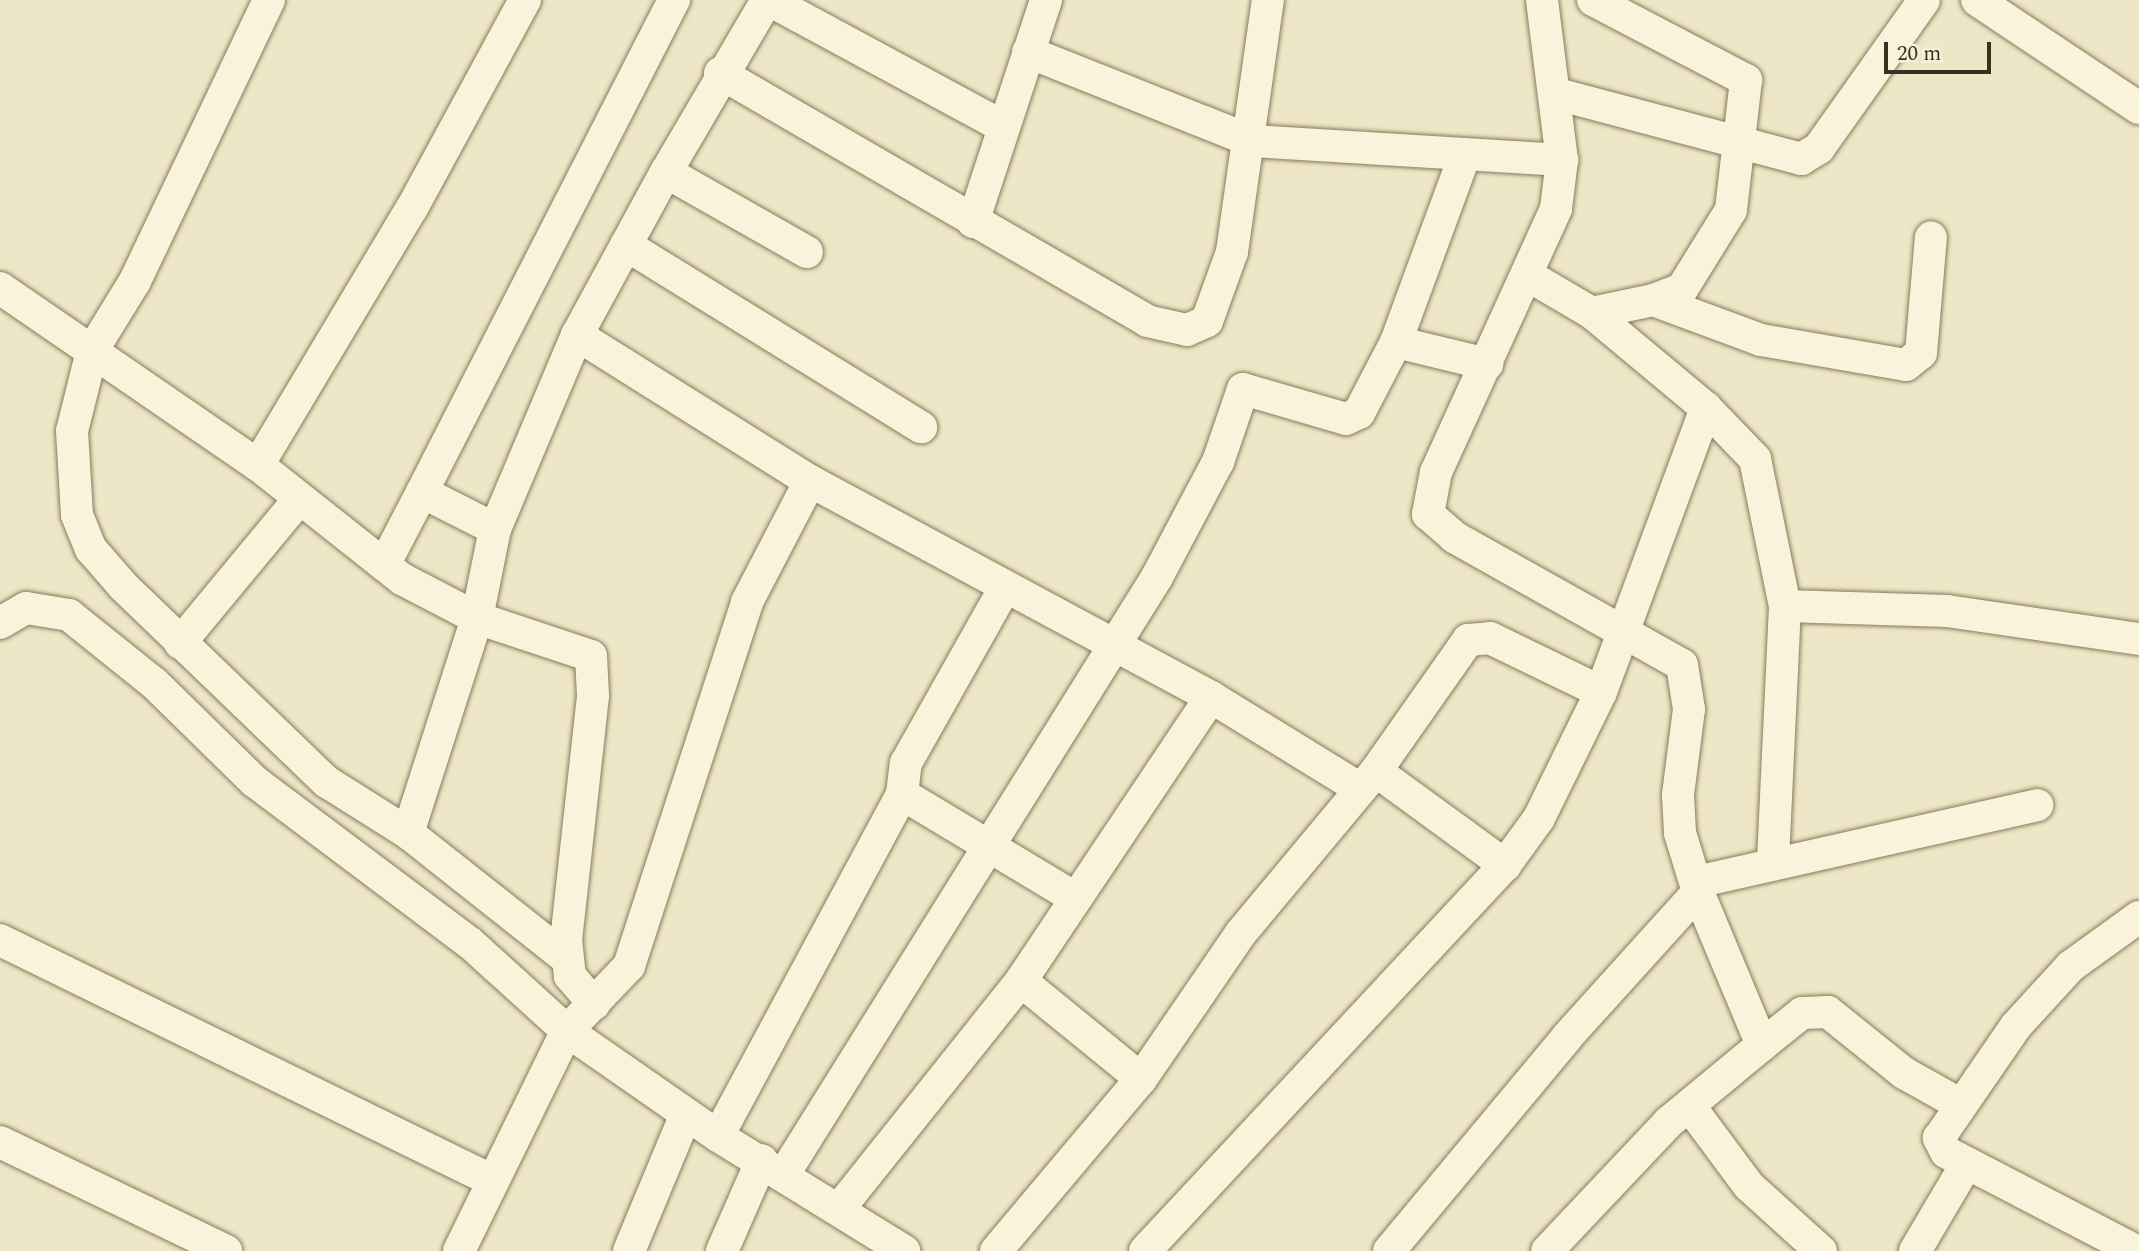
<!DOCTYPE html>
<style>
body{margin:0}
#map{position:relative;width:2139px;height:1251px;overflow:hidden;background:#eee7c7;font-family:Spectral,serif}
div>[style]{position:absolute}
.roads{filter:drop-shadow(0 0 2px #897a5c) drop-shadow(0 0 2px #897a5c)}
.minor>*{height:32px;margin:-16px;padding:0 16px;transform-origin:16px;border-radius:16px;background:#f8f3da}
span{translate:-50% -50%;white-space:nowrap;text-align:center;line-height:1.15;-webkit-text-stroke:7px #f5f0d6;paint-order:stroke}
.scale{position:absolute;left:1884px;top:42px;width:107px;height:32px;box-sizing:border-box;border:4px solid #3a3020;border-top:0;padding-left:9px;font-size:21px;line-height:24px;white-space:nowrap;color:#3a3020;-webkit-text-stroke:5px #f5f0d6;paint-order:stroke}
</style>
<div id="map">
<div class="roads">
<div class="minor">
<i style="left:269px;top:0;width:311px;rotate:115.5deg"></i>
<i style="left:135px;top:281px;width:82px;rotate:121.6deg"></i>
<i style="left:92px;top:351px;width:82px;rotate:104deg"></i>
<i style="left:72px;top:431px;width:84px;rotate:86.6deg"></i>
<i style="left:77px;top:515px;width:37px;rotate:68deg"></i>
<i style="left:91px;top:549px;width:49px;rotate:49.1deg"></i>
<i style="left:123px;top:586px;width:283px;rotate:43.9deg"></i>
<i style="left:327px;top:782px;width:96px;rotate:32.2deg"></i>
<i style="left:408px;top:833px;width:201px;rotate:38.3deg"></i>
<i style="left:767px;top:0;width:199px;rotate:120.4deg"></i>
<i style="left:666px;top:172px;width:162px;rotate:29.6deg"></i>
<i style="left:769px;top:0;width:267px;rotate:28.4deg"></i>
<i style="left:1542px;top:0;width:161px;rotate:82.9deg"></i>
<i style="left:1562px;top:160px;width:49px;rotate:97deg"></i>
<i style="left:1556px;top:209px;width:289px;rotate:114.5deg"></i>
<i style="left:1436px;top:472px;width:43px;rotate:100.8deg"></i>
<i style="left:1428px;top:514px;width:35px;rotate:41deg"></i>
<i style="left:1454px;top:537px;width:261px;rotate:29.3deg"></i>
<i style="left:1682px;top:665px;width:45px;rotate:81deg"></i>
<i style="left:1689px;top:709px;width:87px;rotate:97.3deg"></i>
<i style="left:1678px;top:795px;width:38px;rotate:87deg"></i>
<i style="left:1680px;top:833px;width:62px;rotate:73deg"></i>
<i style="left:1698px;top:892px;width:166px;rotate:67.3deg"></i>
<i style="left:1762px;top:1045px;width:51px;rotate:-38.7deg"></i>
<i style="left:1802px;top:1013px;width:26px;rotate:-2deg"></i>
<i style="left:1828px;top:1012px;width:97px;rotate:38.8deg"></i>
<i style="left:1904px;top:1073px;width:65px;rotate:29.3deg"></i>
<i style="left:1593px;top:0;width:173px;rotate:27.6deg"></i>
<i style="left:1746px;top:80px;width:131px;rotate:96.6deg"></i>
<i style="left:1731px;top:210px;width:93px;rotate:121.8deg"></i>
<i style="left:1682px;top:289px;width:31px;rotate:159deg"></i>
<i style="left:1653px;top:300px;width:115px;rotate:20.3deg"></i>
<i style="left:1761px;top:340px;width:147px;rotate:9.8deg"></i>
<i style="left:1906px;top:365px;width:19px;rotate:-39deg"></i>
<i style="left:1921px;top:353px;width:116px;rotate:-85.1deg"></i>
<i style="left:1977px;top:0;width:195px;rotate:33.7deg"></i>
<i style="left:1028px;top:52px;width:241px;rotate:21.7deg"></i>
<i style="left:1252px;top:141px;width:311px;rotate:3.5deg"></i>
<i style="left:720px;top:73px;width:494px;rotate:30.1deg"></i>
<i style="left:1147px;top:321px;width:41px;rotate:12.7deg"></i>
<i style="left:1187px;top:330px;width:22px;rotate:-24deg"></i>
<i style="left:1207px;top:321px;width:73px;rotate:-70.1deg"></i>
<i style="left:1232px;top:252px;width:255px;rotate:-81.9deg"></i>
<i style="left:1557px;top:94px;width:253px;rotate:14.9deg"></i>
<i style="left:1801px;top:159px;width:21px;rotate:-31deg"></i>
<i style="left:1819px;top:148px;width:181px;rotate:-54.6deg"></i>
<i style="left:973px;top:222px;width:234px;rotate:-71.8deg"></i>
<i style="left:626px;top:245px;width:347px;rotate:31.7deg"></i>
<i style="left:1529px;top:276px;width:73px;rotate:30.4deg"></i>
<i style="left:1592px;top:313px;width:148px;rotate:39.8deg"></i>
<i style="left:1706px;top:408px;width:71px;rotate:46.1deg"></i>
<i style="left:1755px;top:459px;width:150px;rotate:78.5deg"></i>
<i style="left:1785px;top:606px;width:257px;rotate:92.7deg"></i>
<i style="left:0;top:288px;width:313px;rotate:34.5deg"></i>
<i style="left:258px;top:465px;width:184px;rotate:38.4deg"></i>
<i style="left:402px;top:579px;width:85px;rotate:27.5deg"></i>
<i style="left:477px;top:618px;width:120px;rotate:18.4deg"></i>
<i style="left:591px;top:656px;width:40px;rotate:87.1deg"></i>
<i style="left:593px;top:696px;width:244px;rotate:96.3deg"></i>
<i style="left:566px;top:939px;width:37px;rotate:84deg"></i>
<i style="left:570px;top:976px;width:37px;rotate:49deg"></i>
<i style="left:1592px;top:313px;width:62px;rotate:-12deg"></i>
<i style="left:577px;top:335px;width:275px;rotate:32.1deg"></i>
<i style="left:810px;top:481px;width:455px;rotate:28.3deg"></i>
<i style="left:1211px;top:697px;width:342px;rotate:123.8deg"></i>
<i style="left:1021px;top:981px;width:290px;rotate:128.6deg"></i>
<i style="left:1396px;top:342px;width:94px;rotate:13.6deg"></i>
<i style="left:258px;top:465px;width:300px;rotate:-59.1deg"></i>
<i style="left:412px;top:208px;width:237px;rotate:-61.5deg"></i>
<i style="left:495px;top:529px;width:82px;rotate:-153.1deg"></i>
<i style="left:422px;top:492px;width:553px;rotate:-62.88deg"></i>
<i style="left:384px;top:565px;width:82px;rotate:-62.5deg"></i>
<i style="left:1785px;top:606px;width:162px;rotate:1.8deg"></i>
<i style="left:1947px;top:611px;width:194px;rotate:8.3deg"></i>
<i style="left:0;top:623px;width:30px;rotate:-30deg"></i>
<i style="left:26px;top:608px;width:44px;rotate:9.2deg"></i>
<i style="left:69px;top:615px;width:109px;rotate:38.7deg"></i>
<i style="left:154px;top:683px;width:140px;rotate:44.4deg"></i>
<i style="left:254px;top:781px;width:270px;rotate:36.9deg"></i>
<i style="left:470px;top:943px;width:131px;rotate:42.2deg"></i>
<i style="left:567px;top:1031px;width:184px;rotate:34.8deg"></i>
<i style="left:718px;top:1136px;width:219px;rotate:31.7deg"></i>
<i style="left:180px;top:643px;width:187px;rotate:-50.4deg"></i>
<i style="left:1211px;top:697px;width:174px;rotate:31.6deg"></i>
<i style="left:1376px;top:771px;width:160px;rotate:36.1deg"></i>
<i style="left:902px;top:794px;width:202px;rotate:31deg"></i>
<i style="left:408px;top:833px;width:226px;rotate:-72.2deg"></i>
<i style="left:477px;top:618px;width:91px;rotate:-78.6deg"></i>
<i style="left:495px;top:529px;width:211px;rotate:-67.1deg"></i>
<i style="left:577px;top:335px;width:186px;rotate:-61.4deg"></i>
<i style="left:1696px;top:882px;width:350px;rotate:-12.7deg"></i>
<i style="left:0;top:940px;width:547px;rotate:26.05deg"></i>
<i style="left:1021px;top:981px;width:155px;rotate:39.2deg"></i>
<i style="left:1691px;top:1108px;width:97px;rotate:53.4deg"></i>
<i style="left:1749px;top:1186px;width:97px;rotate:42.1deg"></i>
<i style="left:718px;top:1136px;width:388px;rotate:-61.7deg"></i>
<i style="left:902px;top:794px;width:31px;rotate:-83deg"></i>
<i style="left:906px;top:763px;width:200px;rotate:-60.6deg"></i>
<i style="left:0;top:1142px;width:251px;rotate:25.7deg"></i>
<i style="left:784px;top:1174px;width:704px;rotate:-58deg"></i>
<i style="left:1157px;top:577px;width:130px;rotate:-62.1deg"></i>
<i style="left:1218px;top:462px;width:77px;rotate:-71.1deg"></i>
<i style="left:1243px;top:389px;width:107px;rotate:16.2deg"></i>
<i style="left:1346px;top:419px;width:14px;rotate:-25deg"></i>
<i style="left:1359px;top:413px;width:80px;rotate:-62.5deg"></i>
<i style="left:1396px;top:342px;width:200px;rotate:-69.8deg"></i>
<i style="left:459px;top:1251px;width:245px;rotate:-63.9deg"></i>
<i style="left:567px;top:1031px;width:90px;rotate:-46.4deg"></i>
<i style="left:629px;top:966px;width:383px;rotate:-72deg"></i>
<i style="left:747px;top:602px;width:136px;rotate:-62.5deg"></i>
<i style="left:629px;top:1251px;width:148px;rotate:-67.4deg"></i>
<i style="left:722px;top:1251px;width:99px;rotate:-66.3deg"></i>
<i style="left:996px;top:1251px;width:225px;rotate:-49.9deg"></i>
<i style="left:1141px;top:1079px;width:177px;rotate:-55.6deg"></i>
<i style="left:1241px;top:933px;width:211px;rotate:-50.2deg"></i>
<i style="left:1376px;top:771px;width:160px;rotate:-54.9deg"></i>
<i style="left:1468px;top:640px;width:22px;rotate:-5deg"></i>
<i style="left:1490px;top:638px;width:123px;rotate:25.9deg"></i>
<i style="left:1145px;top:1251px;width:528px;rotate:-47deg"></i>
<i style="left:1505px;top:865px;width:58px;rotate:-54.1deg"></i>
<i style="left:1539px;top:818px;width:140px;rotate:-63.8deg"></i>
<i style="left:1601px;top:692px;width:303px;rotate:-69.7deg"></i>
<i style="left:1389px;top:1251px;width:278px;rotate:-50.2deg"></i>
<i style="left:1567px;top:1037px;width:195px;rotate:-47.9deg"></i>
<i style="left:1547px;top:1251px;width:178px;rotate:-46.6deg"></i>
<i style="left:1669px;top:1122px;width:121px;rotate:-39.6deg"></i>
<i style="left:1915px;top:1251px;width:102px;rotate:-59.4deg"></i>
<i style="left:2136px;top:1251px;width:214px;rotate:-152.5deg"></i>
<i style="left:1946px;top:1152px;width:16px;rotate:-117deg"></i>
<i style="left:1939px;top:1138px;width:136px;rotate:-55.5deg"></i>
<i style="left:2016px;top:1026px;width:81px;rotate:-47.5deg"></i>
<i style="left:2071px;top:966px;width:84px;rotate:-35.8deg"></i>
</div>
</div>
<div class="scale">20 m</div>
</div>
